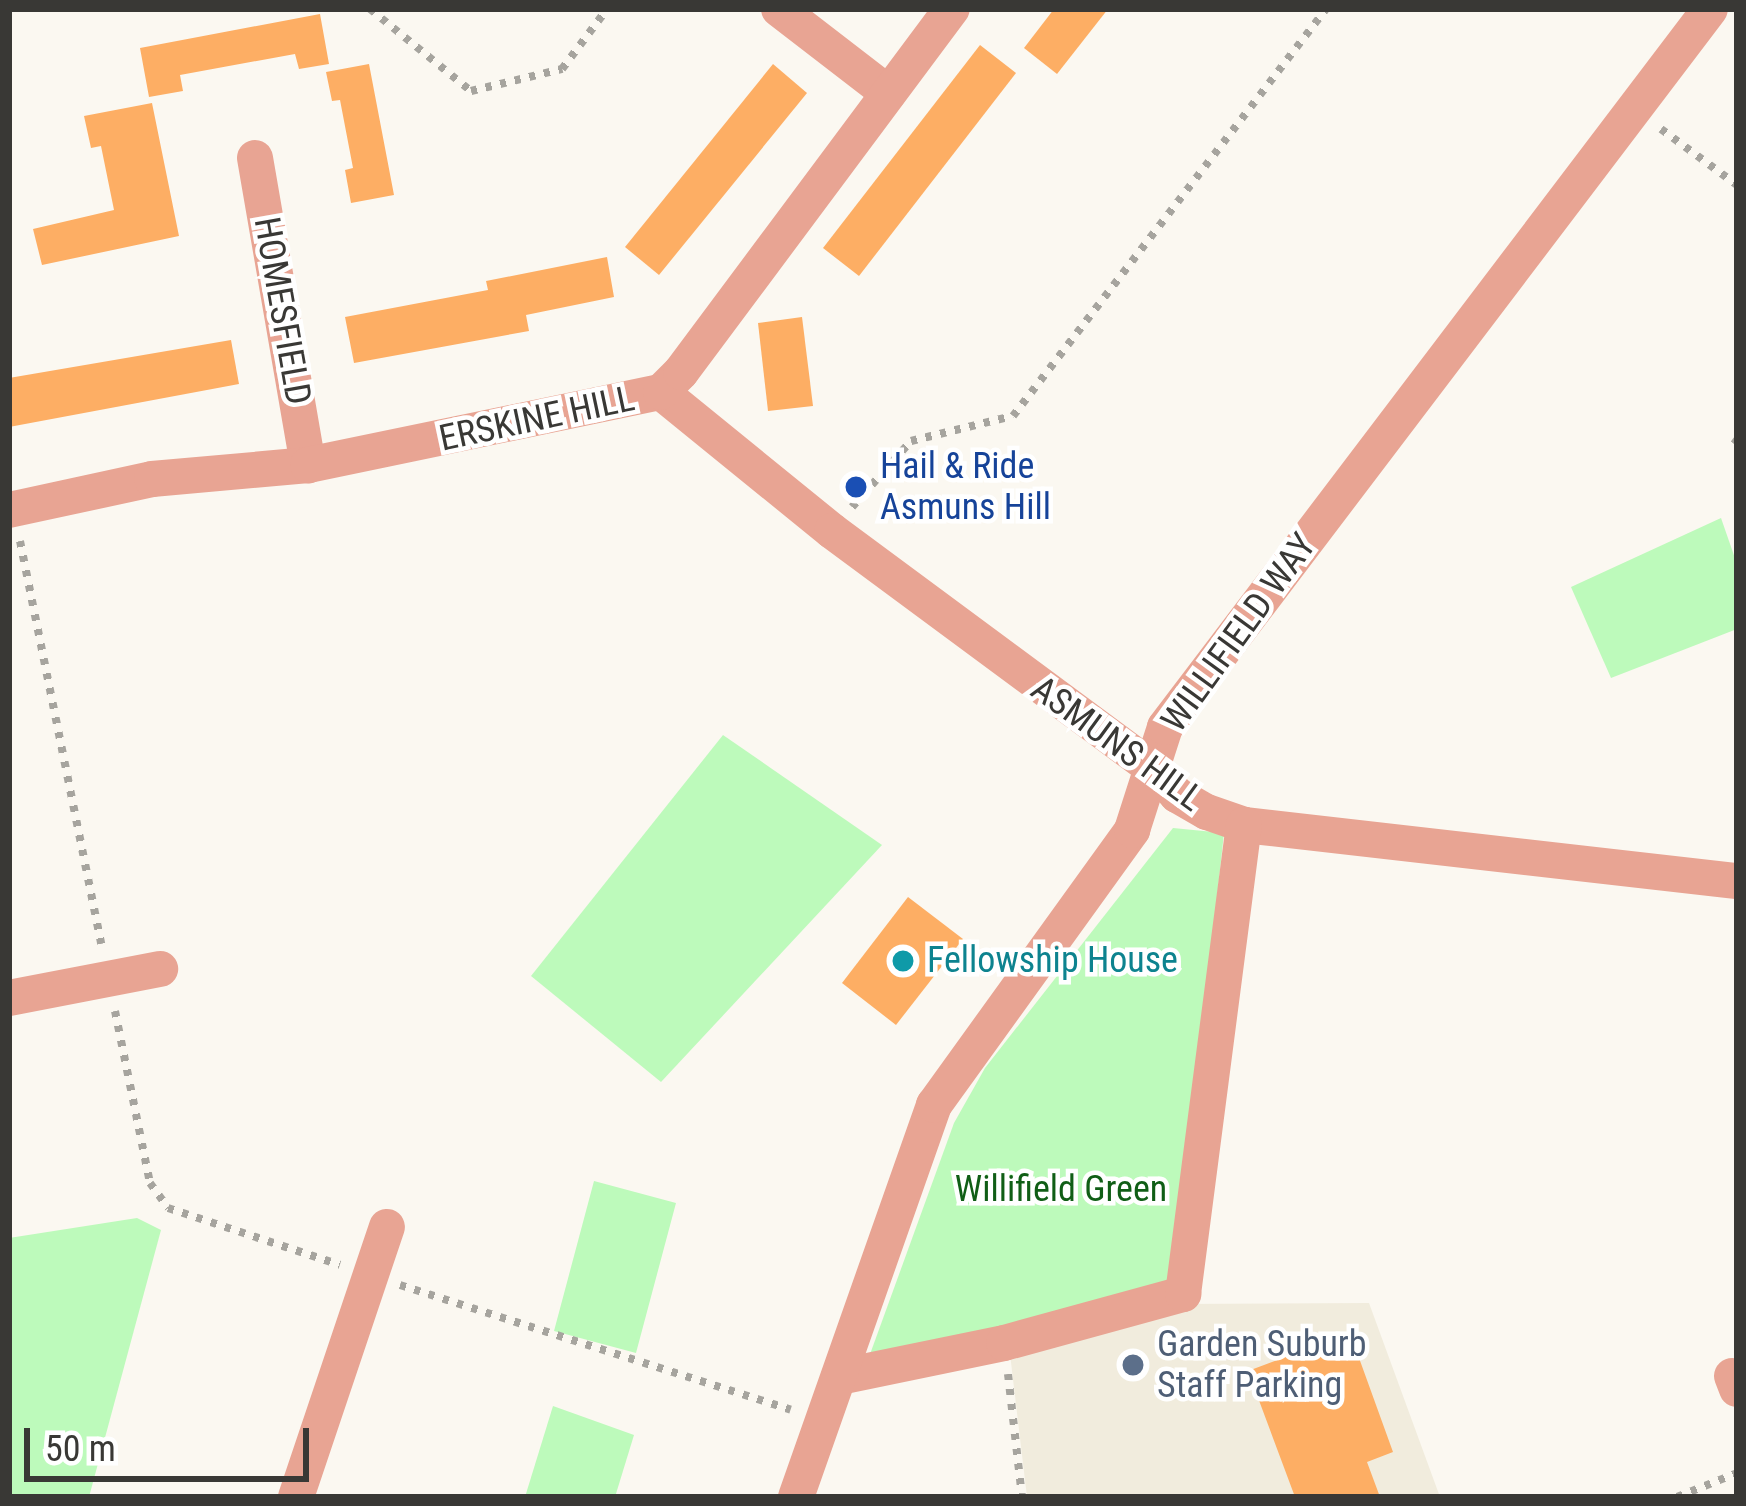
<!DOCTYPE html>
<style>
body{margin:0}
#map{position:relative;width:1746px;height:1506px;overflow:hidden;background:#fbf8f1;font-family:"Roboto Condensed",sans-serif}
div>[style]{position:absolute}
.built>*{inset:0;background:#f1ecdd}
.green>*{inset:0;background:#bdfabb}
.building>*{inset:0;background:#fdae64}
.path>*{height:8px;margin-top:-4px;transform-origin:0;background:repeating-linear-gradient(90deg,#a6a49e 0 6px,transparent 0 15px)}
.street>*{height:36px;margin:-18px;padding:0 18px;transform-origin:18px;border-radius:18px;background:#e8a493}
.dots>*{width:33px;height:33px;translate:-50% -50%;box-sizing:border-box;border:6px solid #fff;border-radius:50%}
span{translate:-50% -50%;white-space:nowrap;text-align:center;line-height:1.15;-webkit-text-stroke:9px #fff;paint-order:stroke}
.street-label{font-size:36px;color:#393835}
.transit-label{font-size:36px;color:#164399}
.left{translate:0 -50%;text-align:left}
.culture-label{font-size:36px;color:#0d838f}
.park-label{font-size:36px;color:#105e16}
.service-label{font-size:36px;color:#4e5e75}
.frame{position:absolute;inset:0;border:12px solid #393835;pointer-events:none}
.scale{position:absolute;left:24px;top:1428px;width:285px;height:54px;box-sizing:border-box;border:6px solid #393835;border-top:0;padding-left:15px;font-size:36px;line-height:42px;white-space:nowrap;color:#393835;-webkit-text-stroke:9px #fff;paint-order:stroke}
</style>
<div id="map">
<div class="built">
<i style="clip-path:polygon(1369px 1303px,1440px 1497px,1027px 1497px,1010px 1354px,1178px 1304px)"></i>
</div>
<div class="green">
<i style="clip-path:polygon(1721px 518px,1737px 564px,1737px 629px,1611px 678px,1571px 587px)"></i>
<i style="clip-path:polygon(723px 735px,882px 845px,661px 1082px,531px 976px)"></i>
<i style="clip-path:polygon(1173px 828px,1224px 833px,1175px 1287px,869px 1357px,954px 1123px,985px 1068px)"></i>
<i style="clip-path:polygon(594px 1181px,676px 1203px,636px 1353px,554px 1331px)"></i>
<i style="clip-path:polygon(137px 1218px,161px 1230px,89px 1497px,9px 1497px,9px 1238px)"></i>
<i style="clip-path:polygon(553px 1406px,634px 1435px,615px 1497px,525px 1497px)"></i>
</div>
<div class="building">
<i style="clip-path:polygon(1054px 9px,1108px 9px,1057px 74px,1024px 48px)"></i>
<i style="clip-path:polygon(320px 14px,329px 64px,299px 69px,295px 54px,180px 75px,183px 91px,149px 97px,140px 48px)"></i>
<i style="clip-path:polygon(980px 45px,1016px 73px,859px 276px,823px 248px)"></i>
<i style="clip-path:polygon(369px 64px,394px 195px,351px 203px,345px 170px,353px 168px,340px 100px,332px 101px,326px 72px)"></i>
<i style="clip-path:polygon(773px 64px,807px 93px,659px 275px,625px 247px)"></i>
<i style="clip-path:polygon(152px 103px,179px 236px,42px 265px,33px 229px,114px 210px,101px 146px,91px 148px,84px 116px)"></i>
<i style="clip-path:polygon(607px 257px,614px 297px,526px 315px,529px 331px,354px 363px,345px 317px,488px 290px,486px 281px)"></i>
<i style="clip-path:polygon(802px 317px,813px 406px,768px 411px,758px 323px)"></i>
<i style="clip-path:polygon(231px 340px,239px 384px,9px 427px,9px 378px)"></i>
<i style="clip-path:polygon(908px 897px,963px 939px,896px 1025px,842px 983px)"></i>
<i style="clip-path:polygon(1350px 1333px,1393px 1452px,1367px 1462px,1380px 1497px,1295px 1497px,1248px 1371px)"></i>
</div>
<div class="path">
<i style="left:370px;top:9px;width:130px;rotate:39.1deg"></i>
<i style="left:471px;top:91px;width:94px;rotate:-13.6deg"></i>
<i style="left:562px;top:69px;width:75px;rotate:-53.1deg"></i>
<i style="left:1661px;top:129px;width:94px;rotate:36.4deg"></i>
<i style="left:1734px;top:444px;width:5px;rotate:-53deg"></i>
<i style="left:852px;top:507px;width:89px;rotate:-48.2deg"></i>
<i style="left:911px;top:441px;width:105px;rotate:-13.8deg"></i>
<i style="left:1013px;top:416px;width:513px;rotate:-52.44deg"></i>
<i style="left:20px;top:541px;width:411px;rotate:78.6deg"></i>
<i style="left:115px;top:1011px;width:176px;rotate:78.5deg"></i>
<i style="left:150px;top:1183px;width:31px;rotate:54deg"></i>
<i style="left:168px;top:1208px;width:181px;rotate:18.3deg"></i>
<i style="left:400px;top:1285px;width:410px;rotate:17.7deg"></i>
<i style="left:1008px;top:1374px;width:124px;rotate:83.5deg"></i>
<i style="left:1677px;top:1497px;width:65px;rotate:-21.8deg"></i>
</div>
<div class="street">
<i style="left:779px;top:9px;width:138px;rotate:37.6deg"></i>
<i style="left:255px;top:158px;width:312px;rotate:80.2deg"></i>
<i style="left:661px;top:392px;width:220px;rotate:39.1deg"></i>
<i style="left:832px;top:531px;width:398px;rotate:36.5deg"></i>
<i style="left:1152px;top:768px;width:37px;rotate:47deg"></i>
<i style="left:1177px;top:795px;width:34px;rotate:30deg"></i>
<i style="left:1207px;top:812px;width:39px;rotate:19deg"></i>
<i style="left:1244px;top:825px;width:496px;rotate:6.5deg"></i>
<i style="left:9px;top:510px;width:146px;rotate:-12.2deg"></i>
<i style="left:152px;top:479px;width:157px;rotate:-5.1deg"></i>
<i style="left:308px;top:465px;width:360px;rotate:-11.7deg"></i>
<i style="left:661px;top:392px;width:28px;rotate:-45deg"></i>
<i style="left:681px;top:372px;width:453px;rotate:-53.3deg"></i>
<i style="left:9px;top:998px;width:154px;rotate:-10.9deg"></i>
<i style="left:1732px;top:1376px;width:14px;rotate:69deg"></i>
<i style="left:839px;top:1377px;width:168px;rotate:-11.6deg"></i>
<i style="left:1004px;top:1343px;width:186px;rotate:-15.3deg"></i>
<i style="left:1183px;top:1294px;width:473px;rotate:-82.6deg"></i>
<i style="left:296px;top:1497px;width:285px;rotate:-71.4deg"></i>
<i style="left:796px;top:1497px;width:416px;rotate:-70.6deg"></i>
<i style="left:934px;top:1105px;width:339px;rotate:-54.2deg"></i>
<i style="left:1132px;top:830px;width:108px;rotate:-72.2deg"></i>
<i style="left:1165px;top:727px;width:901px;rotate:-52.8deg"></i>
</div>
<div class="dots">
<i style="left:856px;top:487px;background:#1a4fb4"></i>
<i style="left:903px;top:961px;background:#0f9aa8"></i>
<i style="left:1133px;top:1365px;background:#5c6f8a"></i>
</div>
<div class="street-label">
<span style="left:282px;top:311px;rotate:80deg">HOMESFIELD</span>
<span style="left:537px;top:419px;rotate:-12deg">ERSKINE HILL</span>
<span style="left:1239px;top:633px;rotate:-54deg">WILLIFIELD WAY</span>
<span style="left:1117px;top:744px;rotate:36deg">ASMUNS HILL</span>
</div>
<div class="transit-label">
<span class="left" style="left:880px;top:487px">Hail &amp; Ride<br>Asmuns Hill</span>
</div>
<div class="culture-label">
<span class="left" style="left:927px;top:961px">Fellowship House</span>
</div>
<div class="park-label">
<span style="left:1061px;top:1190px">Willifield Green</span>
</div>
<div class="service-label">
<span class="left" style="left:1157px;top:1365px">Garden Suburb<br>Staff Parking</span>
</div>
<div class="frame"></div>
<div class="scale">50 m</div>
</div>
